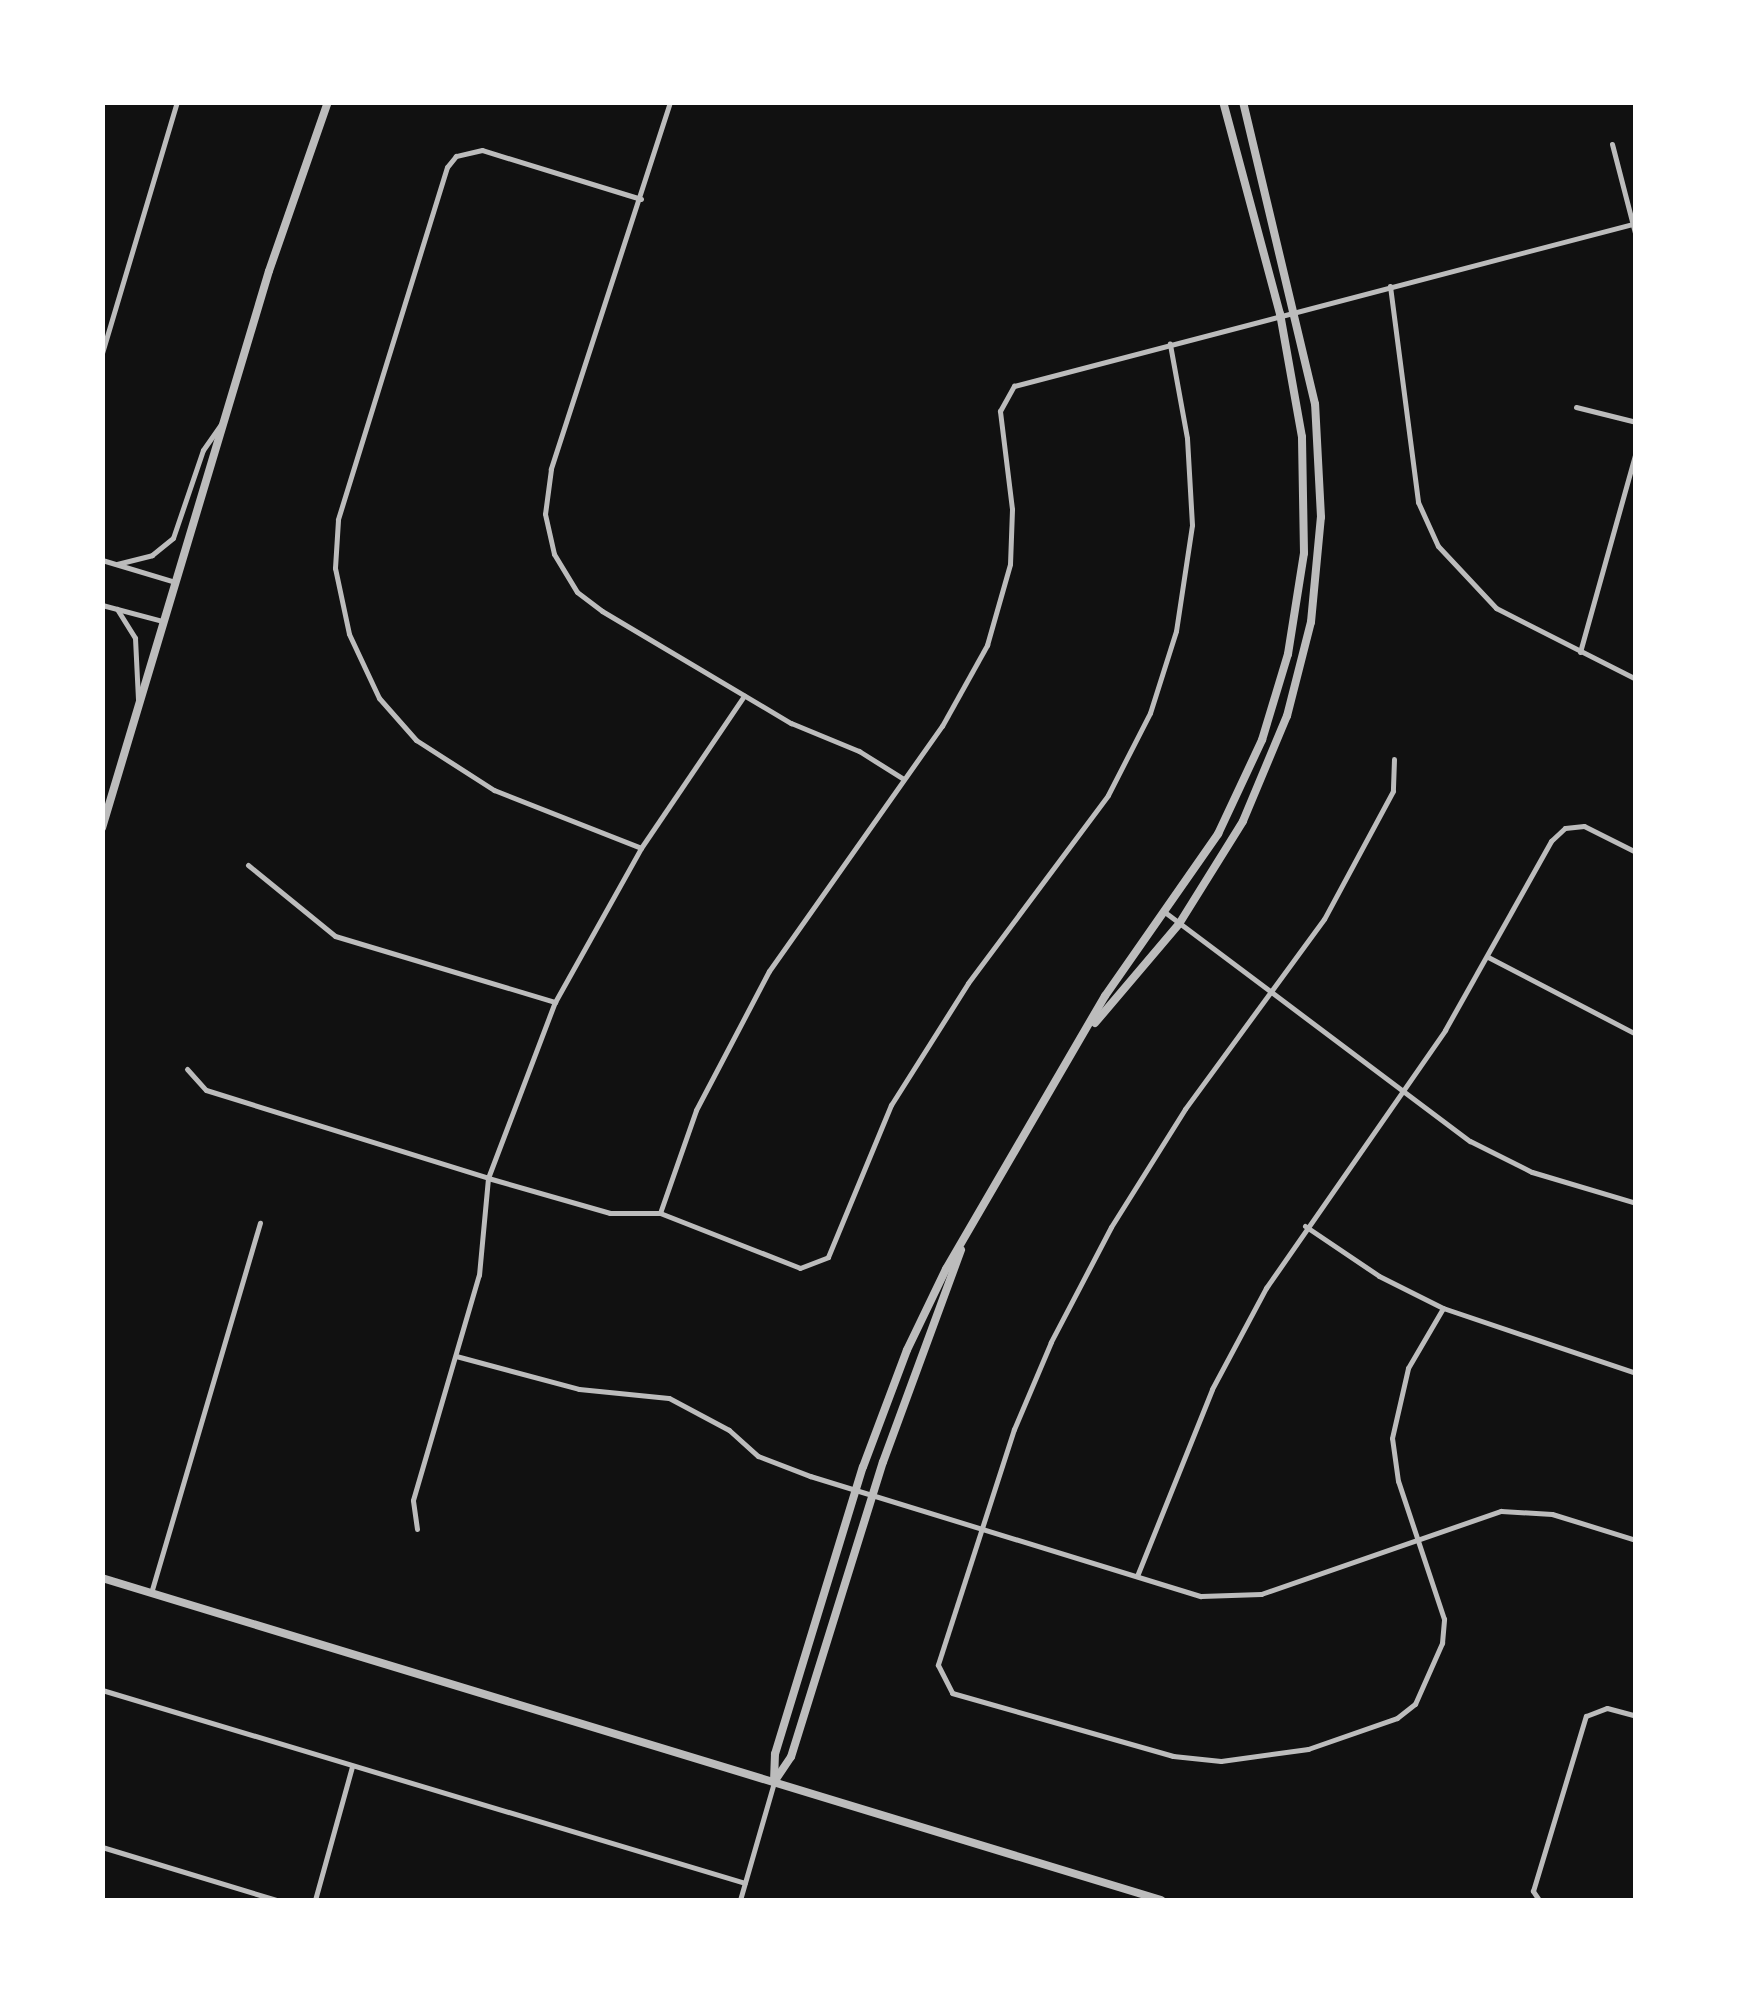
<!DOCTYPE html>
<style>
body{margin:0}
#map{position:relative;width:1738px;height:2003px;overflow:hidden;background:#111;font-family:"PT Sans",sans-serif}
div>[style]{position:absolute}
.minor>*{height:5px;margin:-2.5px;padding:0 2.5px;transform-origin:2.5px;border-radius:2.5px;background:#bcbcbc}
.tertiary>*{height:8px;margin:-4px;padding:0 4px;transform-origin:4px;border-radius:4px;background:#bcbcbc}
span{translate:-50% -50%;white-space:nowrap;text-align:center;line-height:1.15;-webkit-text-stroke:10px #fff;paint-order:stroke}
.frame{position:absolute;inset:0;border:105px solid #fff;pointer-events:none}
</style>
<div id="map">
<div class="minor">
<i style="left:670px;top:102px;width:386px;rotate:108deg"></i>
<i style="left:551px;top:469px;width:45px;rotate:97.6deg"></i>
<i style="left:545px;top:514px;width:41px;rotate:77.3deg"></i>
<i style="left:554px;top:554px;width:44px;rotate:58.8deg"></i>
<i style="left:577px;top:592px;width:31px;rotate:37deg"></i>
<i style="left:602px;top:611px;width:220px;rotate:30.7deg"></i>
<i style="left:791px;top:723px;width:74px;rotate:22.4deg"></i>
<i style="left:859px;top:751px;width:51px;rotate:32.1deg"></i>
<i style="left:1612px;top:144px;width:96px;rotate:75.5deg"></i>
<i style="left:641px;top:199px;width:166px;rotate:-162.9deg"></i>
<i style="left:482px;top:150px;width:27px;rotate:167deg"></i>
<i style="left:456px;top:156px;width:14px;rotate:129deg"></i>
<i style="left:447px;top:167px;width:369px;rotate:107.2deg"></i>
<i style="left:338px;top:520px;width:48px;rotate:93.6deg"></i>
<i style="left:335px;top:568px;width:67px;rotate:78deg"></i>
<i style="left:349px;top:634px;width:71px;rotate:64.9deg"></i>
<i style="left:379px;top:698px;width:56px;rotate:48.6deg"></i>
<i style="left:416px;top:740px;width:93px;rotate:32.7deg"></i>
<i style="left:494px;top:790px;width:158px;rotate:21.5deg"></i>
<i style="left:1390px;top:286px;width:218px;rotate:82.6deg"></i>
<i style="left:1418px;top:502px;width:48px;rotate:65.6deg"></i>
<i style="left:1438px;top:546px;width:85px;rotate:46.9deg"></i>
<i style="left:1496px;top:608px;width:157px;rotate:26.9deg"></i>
<i style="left:102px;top:353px;width:262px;rotate:-73.4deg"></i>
<i style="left:1576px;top:407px;width:62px;rotate:14deg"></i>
<i style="left:102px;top:560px;width:76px;rotate:16.8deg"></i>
<i style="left:117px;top:564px;width:36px;rotate:-14deg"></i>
<i style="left:152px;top:555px;width:27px;rotate:-39deg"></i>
<i style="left:173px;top:538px;width:93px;rotate:-71.2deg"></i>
<i style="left:203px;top:450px;width:32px;rotate:-55deg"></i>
<i style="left:102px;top:605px;width:62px;rotate:14.9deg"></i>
<i style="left:117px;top:609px;width:34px;rotate:58deg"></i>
<i style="left:135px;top:638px;width:62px;rotate:87.2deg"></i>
<i style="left:1580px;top:652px;width:208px;rotate:-74.4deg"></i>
<i style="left:1394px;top:759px;width:32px;rotate:92deg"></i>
<i style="left:1393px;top:791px;width:145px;rotate:118.3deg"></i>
<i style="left:1324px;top:919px;width:235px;rotate:126.2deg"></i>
<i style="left:1185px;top:1109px;width:139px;rotate:122.1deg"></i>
<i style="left:1111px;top:1227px;width:130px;rotate:117.6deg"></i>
<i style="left:1051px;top:1342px;width:95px;rotate:113deg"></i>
<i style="left:1014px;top:1429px;width:248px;rotate:107.9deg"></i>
<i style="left:938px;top:1665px;width:31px;rotate:63deg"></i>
<i style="left:952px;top:1693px;width:230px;rotate:15.9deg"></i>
<i style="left:1173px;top:1756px;width:48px;rotate:5.9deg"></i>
<i style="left:1221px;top:1761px;width:88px;rotate:-7.9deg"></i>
<i style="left:1308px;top:1749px;width:94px;rotate:-19.2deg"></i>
<i style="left:1397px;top:1718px;width:23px;rotate:-38deg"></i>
<i style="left:1415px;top:1704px;width:67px;rotate:-66.1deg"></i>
<i style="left:1442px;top:1643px;width:24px;rotate:-85deg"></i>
<i style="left:1444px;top:1619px;width:145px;rotate:-108.4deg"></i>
<i style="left:1398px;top:1481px;width:43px;rotate:-97.9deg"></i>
<i style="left:1392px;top:1438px;width:72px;rotate:-77.1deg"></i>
<i style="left:1408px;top:1368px;width:69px;rotate:-59.7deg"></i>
<i style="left:248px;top:865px;width:112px;rotate:39.2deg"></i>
<i style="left:335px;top:936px;width:230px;rotate:16.7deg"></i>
<i style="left:1166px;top:913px;width:380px;rotate:36.9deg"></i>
<i style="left:1470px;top:1141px;width:69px;rotate:26.6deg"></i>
<i style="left:1532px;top:1172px;width:109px;rotate:16.6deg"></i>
<i style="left:1488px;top:957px;width:167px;rotate:27.5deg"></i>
<i style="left:187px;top:1069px;width:28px;rotate:48deg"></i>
<i style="left:206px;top:1090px;width:295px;rotate:17.3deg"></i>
<i style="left:488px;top:1178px;width:127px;rotate:16deg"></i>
<i style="left:610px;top:1213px;width:50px"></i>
<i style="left:660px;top:1213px;width:150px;rotate:21.4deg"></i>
<i style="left:800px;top:1268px;width:30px;rotate:-21deg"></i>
<i style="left:828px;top:1257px;width:165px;rotate:-67.5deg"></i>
<i style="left:891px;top:1105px;width:144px;rotate:-57.7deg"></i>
<i style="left:968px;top:983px;width:234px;rotate:-53.3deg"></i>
<i style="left:1108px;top:795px;width:92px;rotate:-62.9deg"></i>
<i style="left:1150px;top:713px;width:86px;rotate:-72.4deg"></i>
<i style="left:1176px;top:631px;width:107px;rotate:-81.4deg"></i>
<i style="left:1192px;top:525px;width:87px;rotate:-93.3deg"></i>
<i style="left:1187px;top:438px;width:96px;rotate:-100.3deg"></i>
<i style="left:660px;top:1213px;width:109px;rotate:-70.7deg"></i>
<i style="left:696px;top:1110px;width:157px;rotate:-62.3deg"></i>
<i style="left:769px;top:971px;width:300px;rotate:-54.8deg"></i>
<i style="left:942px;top:726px;width:93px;rotate:-60.9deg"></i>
<i style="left:987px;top:645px;width:84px;rotate:-74.1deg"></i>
<i style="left:1010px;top:564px;width:55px;rotate:-87.9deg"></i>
<i style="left:1012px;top:509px;width:99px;rotate:-97deg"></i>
<i style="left:1000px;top:411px;width:29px;rotate:-61deg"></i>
<i style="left:1014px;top:386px;width:643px;rotate:-14.68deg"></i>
<i style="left:1305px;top:1226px;width:89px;rotate:34deg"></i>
<i style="left:1379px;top:1276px;width:72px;rotate:26.6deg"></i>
<i style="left:1443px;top:1308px;width:204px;rotate:18.6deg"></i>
<i style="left:456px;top:1356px;width:127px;rotate:15deg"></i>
<i style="left:579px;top:1389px;width:90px;rotate:5.7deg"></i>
<i style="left:669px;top:1398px;width:68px;rotate:28.1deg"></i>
<i style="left:729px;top:1430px;width:39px;rotate:42deg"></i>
<i style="left:758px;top:1456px;width:56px;rotate:21deg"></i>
<i style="left:810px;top:1476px;width:409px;rotate:17.1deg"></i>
<i style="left:1201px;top:1596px;width:60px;rotate:-1.9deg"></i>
<i style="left:1261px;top:1594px;width:254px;rotate:-19.1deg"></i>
<i style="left:1501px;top:1511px;width:51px;rotate:3.4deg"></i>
<i style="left:1552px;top:1514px;width:88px;rotate:17.2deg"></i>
<i style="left:417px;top:1529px;width:29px;rotate:-98deg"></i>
<i style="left:413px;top:1500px;width:234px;rotate:-73.7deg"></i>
<i style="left:479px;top:1275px;width:97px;rotate:-84.7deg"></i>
<i style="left:488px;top:1178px;width:188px;rotate:-69.2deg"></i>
<i style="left:555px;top:1002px;width:176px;rotate:-60.8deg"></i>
<i style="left:641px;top:848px;width:184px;rotate:-55.9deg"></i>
<i style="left:1137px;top:1576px;width:201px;rotate:-68.1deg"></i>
<i style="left:1212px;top:1389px;width:115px;rotate:-61.9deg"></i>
<i style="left:1266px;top:1288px;width:314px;rotate:-55.2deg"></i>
<i style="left:1445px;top:1030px;width:217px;rotate:-60.7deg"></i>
<i style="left:1551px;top:841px;width:19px;rotate:-43deg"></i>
<i style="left:1565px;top:828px;width:19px;rotate:-6deg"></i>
<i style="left:1584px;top:826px;width:58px;rotate:26.6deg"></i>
<i style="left:151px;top:1593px;width:386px;rotate:-73.6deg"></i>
<i style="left:102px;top:1690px;width:671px;rotate:16.71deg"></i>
<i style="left:102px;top:1847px;width:182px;rotate:16.9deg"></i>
<i style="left:315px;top:1900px;width:138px;rotate:-74.5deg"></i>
<i style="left:740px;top:1900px;width:123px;rotate:-73.9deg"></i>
<i style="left:1539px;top:1900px;width:11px;rotate:-124deg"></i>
<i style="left:1533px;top:1891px;width:183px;rotate:-73.2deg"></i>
<i style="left:1586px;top:1716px;width:22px;rotate:-21deg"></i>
<i style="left:1607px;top:1708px;width:30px;rotate:15deg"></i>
</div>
<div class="tertiary">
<i style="left:102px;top:828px;width:581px;rotate:-73.31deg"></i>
<i style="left:269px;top:271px;width:179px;rotate:-70.8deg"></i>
<i style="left:1095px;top:1023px;width:130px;rotate:-49.7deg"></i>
<i style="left:1179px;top:924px;width:121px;rotate:-58.1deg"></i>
<i style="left:1243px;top:821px;width:114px;rotate:-67.3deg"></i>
<i style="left:1287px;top:716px;width:97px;rotate:-75.7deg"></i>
<i style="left:1311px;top:622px;width:105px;rotate:-84.6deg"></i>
<i style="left:1321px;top:517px;width:113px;rotate:-93deg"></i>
<i style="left:1315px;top:404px;width:310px;rotate:-103.4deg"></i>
<i style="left:102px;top:1578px;width:1107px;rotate:16.91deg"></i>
<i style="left:774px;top:1782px;width:28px;rotate:-88deg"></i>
<i style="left:775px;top:1754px;width:300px;rotate:-73deg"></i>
<i style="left:863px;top:1467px;width:125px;rotate:-69.4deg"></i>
<i style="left:907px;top:1350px;width:90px;rotate:-64.3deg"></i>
<i style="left:946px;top:1269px;width:316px;rotate:-59.8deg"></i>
<i style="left:1105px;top:996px;width:198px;rotate:-55.1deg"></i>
<i style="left:1218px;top:834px;width:104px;rotate:-64.9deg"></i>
<i style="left:1262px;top:740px;width:90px;rotate:-73.2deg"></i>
<i style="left:1288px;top:654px;width:102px;rotate:-81deg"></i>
<i style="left:1304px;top:553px;width:116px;rotate:-91deg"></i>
<i style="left:1302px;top:437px;width:125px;rotate:-100.1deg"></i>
<i style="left:1280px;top:314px;width:220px;rotate:-105deg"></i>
<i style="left:774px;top:1782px;width:30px;rotate:-56deg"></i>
<i style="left:791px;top:1757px;width:309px;rotate:-72.7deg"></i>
<i style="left:883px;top:1462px;width:226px;rotate:-69.8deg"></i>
</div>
<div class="frame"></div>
</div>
